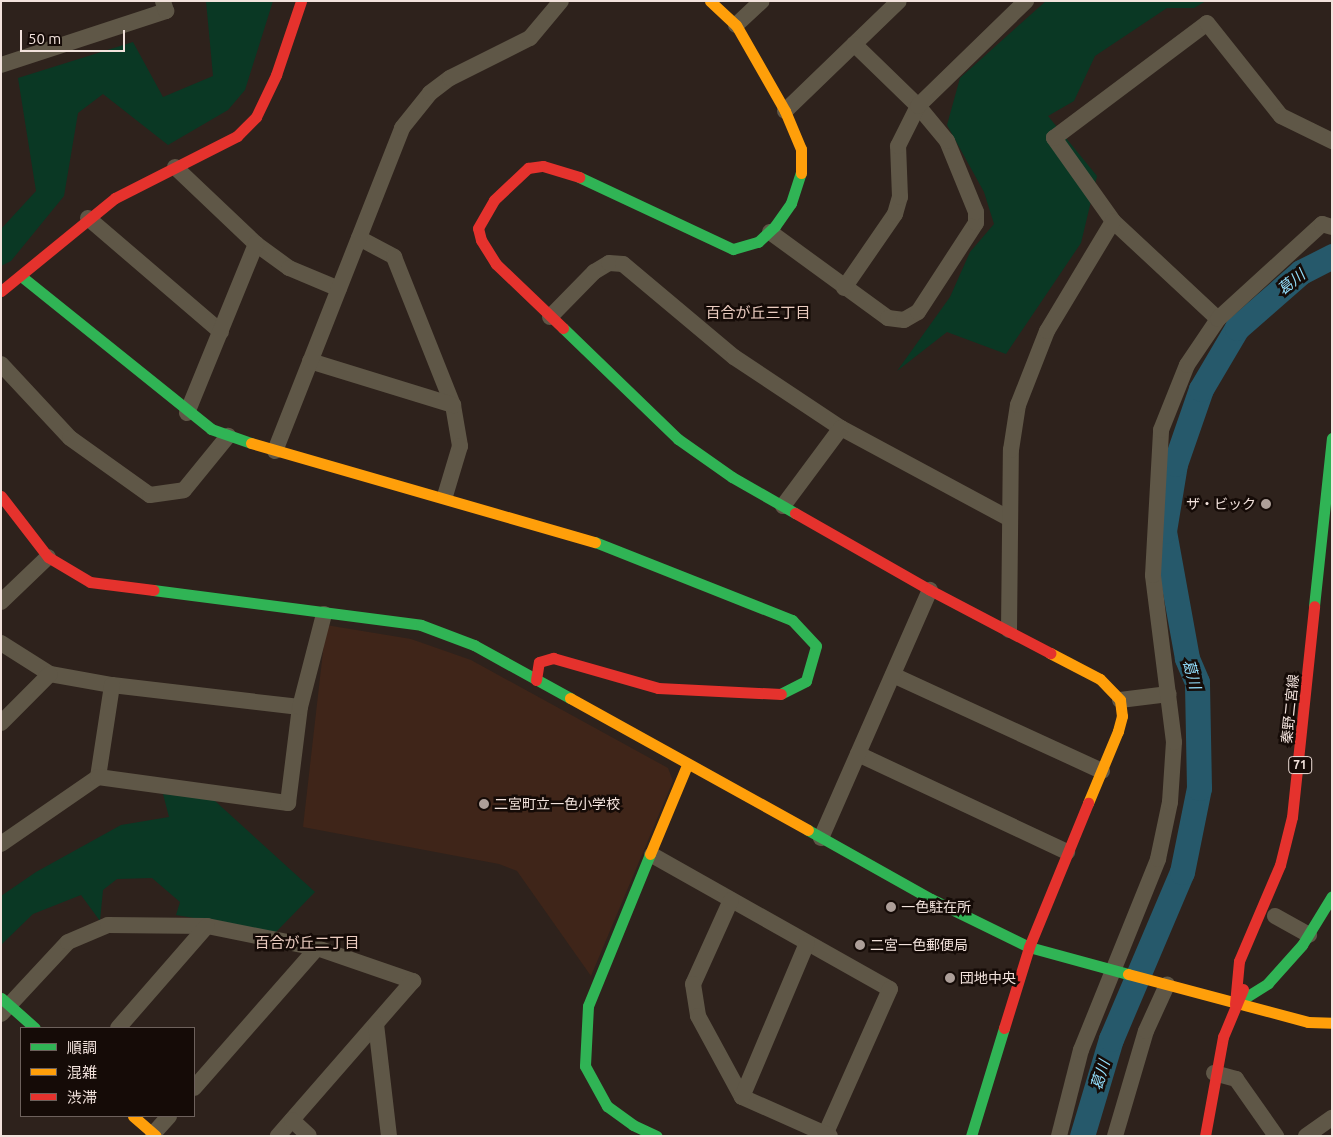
<!DOCTYPE html>
<meta charset="utf-8">
<style>
body{margin:0}
#map{position:relative;width:1333px;height:1137px;overflow:hidden;background:#2e221c;font-family:Ubuntu,"Noto Sans JP",sans-serif}
div>[style]{position:absolute}
.built>*{inset:0;background:#3f2519}
.green>*{inset:0;background:#0a3824}
.river>*{height:25px;margin:-12.5px;padding:0 12.5px;transform-origin:12.5px;border-radius:12.5px;background:#26596b}
.street>*{height:16px;margin:-8px;padding:0 8px;transform-origin:8px;border-radius:8px;background:#5f5747}
.fast>*{height:11px;margin:-5.5px;padding:0 5.5px;transform-origin:5.5px;border-radius:5.5px;background:#30b455}
.slow>*{height:11px;margin:-5.5px;padding:0 5.5px;transform-origin:5.5px;border-radius:5.5px;background:#ff9f0a}
.jam>*{height:11px;margin:-5.5px;padding:0 5.5px;transform-origin:5.5px;border-radius:5.5px;background:#e5322d}
.dots>*{width:14px;height:14px;translate:-50% -50%;box-sizing:border-box;border:2px solid #150b07;border-radius:50%}
span{translate:-50% -50%;white-space:nowrap;text-align:center;line-height:1.15;-webkit-text-stroke:5px #150b07;paint-order:stroke}
.shield-label span{padding:1px 4px;background:#150b07;border:1px solid;border-radius:4px;-webkit-text-stroke-width:0}
.shield-label{font-size:12px;color:#f2e2dc;font-weight:700}
.poi-label{font-size:14px;color:#f2e2dc}
.right{translate:-100% -50%;text-align:right}
.left{translate:0 -50%;text-align:left}
.street-label{font-size:14px;color:#f2e2dc}
.water-label{font-size:15px;color:#93defc;font-style:italic}
.neighbourhood-label{font-size:15px;color:#ebccc0}
.frame{position:absolute;inset:0;border:2px solid #f2e2dc;pointer-events:none}
.legend{position:absolute;left:20px;top:1027px;width:175px;height:90px;box-sizing:border-box;background:#150b07;border:1px solid #6d615c;margin:0;padding:6px 9px;list-style:none;font-size:15px;color:#f2e2dc}
.legend li{display:flex;align-items:center;gap:10px;height:25px}
.legend b{width:25px;border:1px solid #6d615c}
.scale{position:absolute;left:20px;top:30px;width:105px;height:22px;box-sizing:border-box;border:2px solid #f2e2dc;border-top:0;padding-left:6px;font-size:15px;line-height:18px;white-space:nowrap;color:#f2e2dc;-webkit-text-stroke:4px #150b07;paint-order:stroke}
</style>
<div id="map">
<div class="built">
<i style="clip-path:polygon(326px 625px,411px 639px,471px 660px,668px 768px,673px 781px,591px 976px,517px 871px,499px 864px,303px 827px)"></i>
</div>
<div class="green">
<i style="clip-path:polygon(206px 1px,273px 1px,245px 90px,228px 110px,168px 145px,103px 94px,78px 113px,64px 196px,11px 261px,1px 266px,1px 229px,36px 191px,18px 78px,133px 42px,163px 97px,213px 76px)"></i>
<i style="clip-path:polygon(1046px 1px,1206px 1px,1194px 8px,1167px 8px,1095px 56px,1074px 101px,1048px 116px,1097px 176px,1081px 243px,1006px 354px,947px 332px,897px 371px,950px 297px,970px 252px,994px 224px,984px 192px,947px 125px,960px 78px)"></i>
<i style="clip-path:polygon(163px 794px,214px 800px,315px 892px,276px 932px,176px 915px,180px 902px,152px 878px,117px 879px,103px 890px,100px 921px,81px 895px,33px 914px,1px 945px,1px 896px,36px 872px,121px 825px,169px 817px)"></i>
</div>
<div class="river">
<i style="left:1082px;top:1136px;width:101px;rotate:-73.4deg"></i>
<i style="left:1111px;top:1039px;width:181px;rotate:-67deg"></i>
<i style="left:1182px;top:872px;width:86px;rotate:-78.6deg"></i>
<i style="left:1199px;top:788px;width:106px;rotate:-91.1deg"></i>
<i style="left:1197px;top:682px;width:26px;rotate:-113deg"></i>
<i style="left:1187px;top:658px;width:129px;rotate:-100.3deg"></i>
<i style="left:1164px;top:531px;width:68px;rotate:-80.7deg"></i>
<i style="left:1175px;top:464px;width:79px;rotate:-70.9deg"></i>
<i style="left:1201px;top:389px;width:71px;rotate:-59.5deg"></i>
<i style="left:1237px;top:328px;width:85px;rotate:-41.2deg"></i>
<i style="left:1301px;top:272px;width:35px;rotate:-27deg"></i>
</div>
<div class="street">
<i style="left:736px;top:25px;width:35px;rotate:-43deg"></i>
<i style="left:1px;top:65px;width:174px;rotate:-18.1deg"></i>
<i style="left:166px;top:11px;width:10px;rotate:-107deg"></i>
<i style="left:785px;top:111px;width:158px;rotate:-44deg"></i>
<i style="left:175px;top:167px;width:112px;rotate:43.5deg"></i>
<i style="left:256px;top:244px;width:41px;rotate:36deg"></i>
<i style="left:289px;top:268px;width:54px;rotate:22.8deg"></i>
<i style="left:88px;top:218px;width:175px;rotate:40.6deg"></i>
<i style="left:770px;top:232px;width:146px;rotate:36.1deg"></i>
<i style="left:888px;top:318px;width:16px;rotate:7deg"></i>
<i style="left:904px;top:320px;width:16px;rotate:-30deg"></i>
<i style="left:918px;top:312px;width:106px;rotate:-56.9deg"></i>
<i style="left:976px;top:223px;width:11px;rotate:-90deg"></i>
<i style="left:976px;top:212px;width:77px;rotate:-112.2deg"></i>
<i style="left:947px;top:141px;width:45px;rotate:-129.6deg"></i>
<i style="left:918px;top:106px;width:89px;rotate:-135.9deg"></i>
<i style="left:359px;top:238px;width:40px;rotate:28deg"></i>
<i style="left:394px;top:257px;width:159px;rotate:68.3deg"></i>
<i style="left:453px;top:405px;width:42px;rotate:80.3deg"></i>
<i style="left:460px;top:446px;width:52px;rotate:106.7deg"></i>
<i style="left:844px;top:288px;width:90px;rotate:-55.4deg"></i>
<i style="left:895px;top:214px;width:18px;rotate:-74deg"></i>
<i style="left:900px;top:197px;width:51px;rotate:-92.2deg"></i>
<i style="left:898px;top:146px;width:45px;rotate:-63.4deg"></i>
<i style="left:918px;top:106px;width:151px;rotate:-44.2deg"></i>
<i style="left:550px;top:317px;width:63px;rotate:-45.6deg"></i>
<i style="left:594px;top:272px;width:17px;rotate:-31deg"></i>
<i style="left:609px;top:263px;width:14px;rotate:4deg"></i>
<i style="left:623px;top:264px;width:145px;rotate:40deg"></i>
<i style="left:734px;top:357px;width:128px;rotate:33.6deg"></i>
<i style="left:841px;top:428px;width:192px;rotate:28.3deg"></i>
<i style="left:1218px;top:319px;width:144px;rotate:-137deg"></i>
<i style="left:1113px;top:221px;width:102px;rotate:-125.4deg"></i>
<i style="left:1054px;top:138px;width:191px;rotate:-36.9deg"></i>
<i style="left:1207px;top:23px;width:119px;rotate:51.5deg"></i>
<i style="left:1281px;top:116px;width:57px;rotate:26.1deg"></i>
<i style="left:310px;top:361px;width:150px;rotate:17.1deg"></i>
<i style="left:1px;top:364px;width:101px;rotate:47deg"></i>
<i style="left:70px;top:438px;width:98px;rotate:35.5deg"></i>
<i style="left:150px;top:495px;width:34px;rotate:-8deg"></i>
<i style="left:184px;top:490px;width:70px;rotate:-50.8deg"></i>
<i style="left:187px;top:413px;width:183px;rotate:-67.8deg"></i>
<i style="left:275px;top:451px;width:347px;rotate:-68.5deg"></i>
<i style="left:402px;top:128px;width:45px;rotate:-51.3deg"></i>
<i style="left:430px;top:93px;width:25px;rotate:-37deg"></i>
<i style="left:450px;top:78px;width:89px;rotate:-26.6deg"></i>
<i style="left:530px;top:38px;width:48px;rotate:-50deg"></i>
<i style="left:783px;top:506px;width:97px;rotate:-53.4deg"></i>
<i style="left:1px;top:602px;width:65px;rotate:-43.8deg"></i>
<i style="left:1009px;top:630px;width:180px;rotate:-89.4deg"></i>
<i style="left:1011px;top:450px;width:46px;rotate:-81.2deg"></i>
<i style="left:1018px;top:405px;width:79px;rotate:-68.6deg"></i>
<i style="left:1047px;top:331px;width:128px;rotate:-59deg"></i>
<i style="left:1px;top:643px;width:58px;rotate:32.3deg"></i>
<i style="left:50px;top:674px;width:63px;rotate:10.1deg"></i>
<i style="left:112px;top:685px;width:189px;rotate:6.7deg"></i>
<i style="left:893px;top:675px;width:230px;rotate:24.7deg"></i>
<i style="left:1120px;top:700px;width:49px;rotate:-7deg"></i>
<i style="left:1px;top:723px;width:69px;rotate:-45deg"></i>
<i style="left:858px;top:754px;width:231px;rotate:25.1deg"></i>
<i style="left:98px;top:777px;width:93px;rotate:-81.3deg"></i>
<i style="left:821px;top:838px;width:271px;rotate:-66.3deg"></i>
<i style="left:1px;top:844px;width:118px;rotate:-34.6deg"></i>
<i style="left:98px;top:777px;width:192px;rotate:7.8deg"></i>
<i style="left:288px;top:803px;width:97px;rotate:-82.9deg"></i>
<i style="left:300px;top:707px;width:96px;rotate:-75.5deg"></i>
<i style="left:652px;top:855px;width:273px;rotate:29.4deg"></i>
<i style="left:890px;top:989px;width:158px;rotate:114deg"></i>
<i style="left:731px;top:900px;width:92px;rotate:114.3deg"></i>
<i style="left:693px;top:984px;width:32px;rotate:81deg"></i>
<i style="left:698px;top:1016px;width:92px;rotate:61.5deg"></i>
<i style="left:742px;top:1097px;width:96px;rotate:23.9deg"></i>
<i style="left:1275px;top:916px;width:39px;rotate:29deg"></i>
<i style="left:1px;top:1014px;width:98px;rotate:-47.1deg"></i>
<i style="left:68px;top:942px;width:43px;rotate:-23deg"></i>
<i style="left:108px;top:925px;width:99px;rotate:0.6deg"></i>
<i style="left:207px;top:926px;width:112px;rotate:11.3deg"></i>
<i style="left:317px;top:948px;width:102px;rotate:19deg"></i>
<i style="left:413px;top:981px;width:206px;rotate:131.1deg"></i>
<i style="left:376px;top:1024px;width:113px;rotate:83.4deg"></i>
<i style="left:118px;top:1028px;width:135px;rotate:-48.9deg"></i>
<i style="left:1214px;top:1073px;width:23px;rotate:15deg"></i>
<i style="left:1236px;top:1079px;width:70px;rotate:54.9deg"></i>
<i style="left:194px;top:1088px;width:186px;rotate:-48.7deg"></i>
<i style="left:742px;top:1097px;width:167px;rotate:-67.1deg"></i>
<i style="left:292px;top:1120px;width:23px;rotate:43deg"></i>
<i style="left:153px;top:1134px;width:24px;rotate:-48deg"></i>
<i style="left:1059px;top:1136px;width:89px;rotate:-75.7deg"></i>
<i style="left:1081px;top:1050px;width:206px;rotate:-68deg"></i>
<i style="left:1158px;top:859px;width:58px;rotate:-78.1deg"></i>
<i style="left:1170px;top:802px;width:60px;rotate:-86.2deg"></i>
<i style="left:1174px;top:742px;width:168px;rotate:-97.2deg"></i>
<i style="left:1153px;top:575px;width:145px;rotate:-86.8deg"></i>
<i style="left:1161px;top:430px;width:70px;rotate:-68.2deg"></i>
<i style="left:1187px;top:365px;width:55px;rotate:-56deg"></i>
<i style="left:1218px;top:319px;width:141px;rotate:-42.4deg"></i>
<i style="left:1322px;top:224px;width:10px;rotate:17deg"></i>
<i style="left:1115px;top:1136px;width:109px;rotate:-73.6deg"></i>
<i style="left:1146px;top:1031px;width:51px;rotate:-65.5deg"></i>
<i style="left:1306px;top:1136px;width:32px;rotate:-35deg"></i>
</div>
<div class="fast">
<i style="left:579px;top:177px;width:170px;rotate:25.1deg"></i>
<i style="left:733px;top:249px;width:26px;rotate:-16deg"></i>
<i style="left:758px;top:242px;width:23px;rotate:-43deg"></i>
<i style="left:775px;top:226px;width:28px;rotate:-55deg"></i>
<i style="left:791px;top:203px;width:32px;rotate:-72deg"></i>
<i style="left:21px;top:276px;width:244px;rotate:38.8deg"></i>
<i style="left:211px;top:429px;width:42px;rotate:19.3deg"></i>
<i style="left:563px;top:328px;width:160px;rotate:44deg"></i>
<i style="left:678px;top:439px;width:66px;rotate:35.1deg"></i>
<i style="left:732px;top:477px;width:73px;rotate:29.7deg"></i>
<i style="left:595px;top:542px;width:212px;rotate:21.6deg"></i>
<i style="left:792px;top:620px;width:35px;rotate:47deg"></i>
<i style="left:816px;top:646px;width:36px;rotate:106deg"></i>
<i style="left:806px;top:681px;width:28px;rotate:153deg"></i>
<i style="left:153px;top:590px;width:270px;rotate:7.4deg"></i>
<i style="left:421px;top:625px;width:57px;rotate:20.7deg"></i>
<i style="left:474px;top:645px;width:110px;rotate:28.9deg"></i>
<i style="left:1314px;top:606px;width:169px;rotate:-83.9deg"></i>
<i style="left:808px;top:830px;width:141px;rotate:29.3deg"></i>
<i style="left:931px;top:899px;width:109px;rotate:26.1deg"></i>
<i style="left:1029px;top:947px;width:103px;rotate:15.3deg"></i>
<i style="left:650px;top:854px;width:164px;rotate:112.2deg"></i>
<i style="left:588px;top:1006px;width:60px;rotate:92.9deg"></i>
<i style="left:585px;top:1066px;width:46px;rotate:61.2deg"></i>
<i style="left:607px;top:1106px;width:32px;rotate:36deg"></i>
<i style="left:633px;top:1125px;width:26px;rotate:25deg"></i>
<i style="left:1px;top:998px;width:45px;rotate:41.4deg"></i>
<i style="left:1235px;top:1004px;width:39px;rotate:-32deg"></i>
<i style="left:1268px;top:983px;width:51px;rotate:-48.2deg"></i>
<i style="left:1302px;top:945px;width:57px;rotate:-58.5deg"></i>
<i style="left:971px;top:1136px;width:113px;rotate:-73deg"></i>
</div>
<div class="slow">
<i style="left:710px;top:1px;width:35px;rotate:43deg"></i>
<i style="left:736px;top:25px;width:99px;rotate:60.3deg"></i>
<i style="left:785px;top:111px;width:41px;rotate:67.2deg"></i>
<i style="left:801px;top:149px;width:24px;rotate:90deg"></i>
<i style="left:251px;top:443px;width:358px;rotate:16.1deg"></i>
<i style="left:1050px;top:653px;width:56px;rotate:27.5deg"></i>
<i style="left:1100px;top:679px;width:29px;rotate:46deg"></i>
<i style="left:1120px;top:700px;width:16px;rotate:83deg"></i>
<i style="left:1122px;top:716px;width:16px;rotate:105deg"></i>
<i style="left:1118px;top:731px;width:78px;rotate:112.6deg"></i>
<i style="left:570px;top:698px;width:272px;rotate:29deg"></i>
<i style="left:650px;top:854px;width:96px;rotate:-67.4deg"></i>
<i style="left:1128px;top:974px;width:186px;rotate:14.9deg"></i>
<i style="left:1308px;top:1022px;width:24px;rotate:2deg"></i>
<i style="left:133px;top:1116px;width:30px;rotate:41deg"></i>
</div>
<div class="jam">
<i style="left:1px;top:291px;width:147px;rotate:-39.2deg"></i>
<i style="left:115px;top:198px;width:137px;rotate:-26.9deg"></i>
<i style="left:237px;top:136px;width:27px;rotate:-45deg"></i>
<i style="left:256px;top:117px;width:47px;rotate:-64.5deg"></i>
<i style="left:276px;top:75px;width:78px;rotate:-71.3deg"></i>
<i style="left:563px;top:328px;width:93px;rotate:-136.3deg"></i>
<i style="left:496px;top:264px;width:28px;rotate:-122deg"></i>
<i style="left:481px;top:240px;width:12px;rotate:-104deg"></i>
<i style="left:478px;top:228px;width:32px;rotate:-60deg"></i>
<i style="left:494px;top:200px;width:47px;rotate:-43.3deg"></i>
<i style="left:528px;top:168px;width:15px;rotate:-8deg"></i>
<i style="left:543px;top:166px;width:38px;rotate:17deg"></i>
<i style="left:1px;top:496px;width:77px;rotate:52.4deg"></i>
<i style="left:48px;top:557px;width:49px;rotate:30.8deg"></i>
<i style="left:90px;top:582px;width:64px;rotate:7.2deg"></i>
<i style="left:795px;top:513px;width:155px;rotate:29.7deg"></i>
<i style="left:930px;top:590px;width:136px;rotate:27.7deg"></i>
<i style="left:536px;top:680px;width:18px;rotate:-81deg"></i>
<i style="left:539px;top:662px;width:15px;rotate:-16deg"></i>
<i style="left:553px;top:658px;width:109px;rotate:15.9deg"></i>
<i style="left:658px;top:688px;width:123px;rotate:2.8deg"></i>
<i style="left:1235px;top:1004px;width:43px;rotate:-84.7deg"></i>
<i style="left:1239px;top:961px;width:104px;rotate:-66.9deg"></i>
<i style="left:1280px;top:865px;width:49px;rotate:-76deg"></i>
<i style="left:1292px;top:817px;width:212px;rotate:-84deg"></i>
<i style="left:1004px;top:1028px;width:85px;rotate:-72.8deg"></i>
<i style="left:1029px;top:947px;width:156px;rotate:-67.7deg"></i>
<i style="left:1205px;top:1136px;width:101px;rotate:-79.7deg"></i>
<i style="left:1223px;top:1037px;width:52px;rotate:-67.4deg"></i>
</div>
<div class="dots">
<i style="left:1266px;top:504px;background:#ad9f99"></i>
<i style="left:484px;top:804px;background:#ad9f99"></i>
<i style="left:891px;top:907px;background:#ad9f99"></i>
<i style="left:860px;top:945px;background:#ad9f99"></i>
<i style="left:950px;top:978px;background:#ad9f99"></i>
</div>
<div class="shield-label">
<span style="left:1300px;top:765px">71</span>
</div>
<div class="poi-label">
<span class="right" style="left:1256px;top:504px">ザ・ビック</span>
<span class="left" style="left:494px;top:804px">二宮町立一色小学校</span>
<span class="left" style="left:901px;top:907px">一色駐在所</span>
<span class="left" style="left:870px;top:945px">二宮一色郵便局</span>
<span class="left" style="left:960px;top:978px">団地中央</span>
</div>
<div class="street-label">
<span style="left:1290px;top:709px;rotate:-84deg">秦野二宮線</span>
</div>
<div class="water-label">
<span style="left:1291px;top:282px;rotate:-39deg">葛川</span>
<span style="left:1192px;top:674px;rotate:75deg">葛川</span>
<span style="left:1100px;top:1075px;rotate:-73deg">葛川</span>
</div>
<div class="neighbourhood-label">
<span style="left:758px;top:313px">百合が丘三丁目</span>
<span style="left:307px;top:943px">百合が丘二丁目</span>
</div>
<div class="frame"></div>
<ul class="legend">
<li><b style="height:6px;background:#30b455"></b>順調</li>
<li><b style="height:6px;background:#ff9f0a"></b>混雑</li>
<li><b style="height:6px;background:#e5322d"></b>渋滞</li>
</ul>
<div class="scale">50 m</div>
</div>
